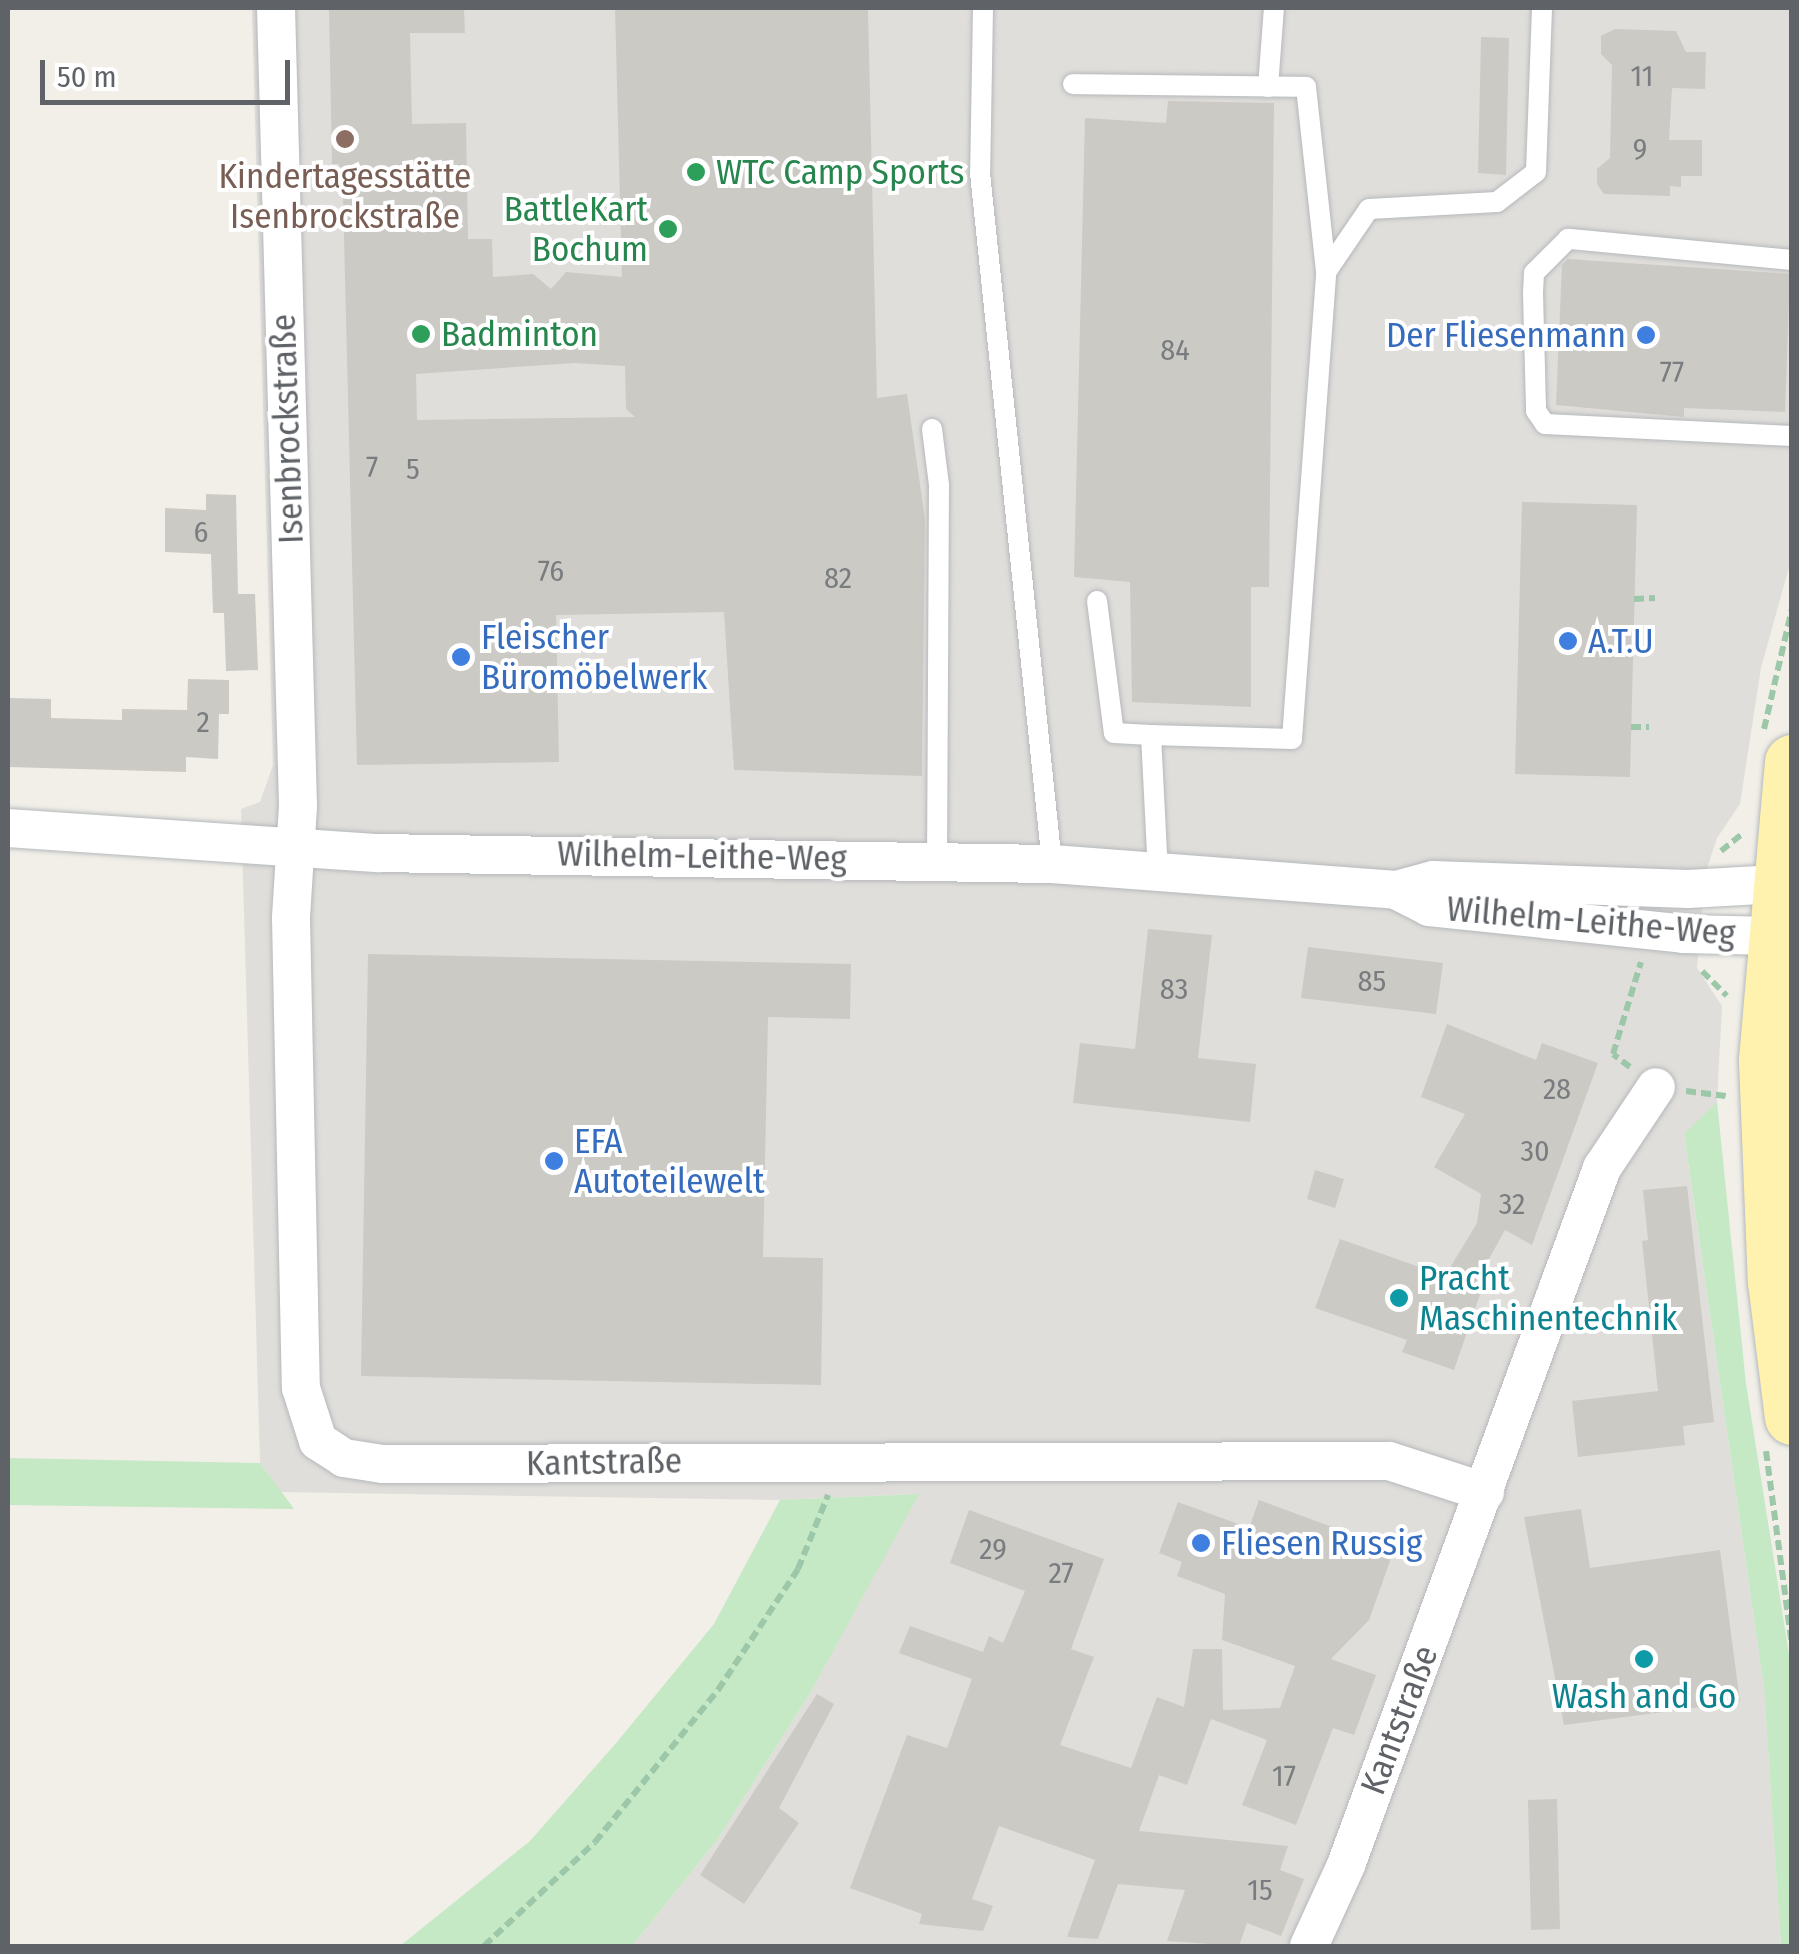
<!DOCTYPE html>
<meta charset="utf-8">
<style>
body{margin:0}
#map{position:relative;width:1799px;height:1954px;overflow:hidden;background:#f1efe8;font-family:"Fira Sans Condensed",sans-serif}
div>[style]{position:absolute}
.industrial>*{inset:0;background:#e0deda}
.green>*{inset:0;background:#c5e8c5}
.building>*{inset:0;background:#cccac5}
.path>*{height:6px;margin-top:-3px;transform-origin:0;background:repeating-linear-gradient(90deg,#9cc7a9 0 10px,transparent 0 15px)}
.roads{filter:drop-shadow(0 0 2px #b5b8bc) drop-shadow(0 0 2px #b5b8bc)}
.lane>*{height:20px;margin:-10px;padding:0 10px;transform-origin:10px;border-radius:10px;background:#fff}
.street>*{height:38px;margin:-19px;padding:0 19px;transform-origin:19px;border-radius:19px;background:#fff}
.primary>*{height:55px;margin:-27.5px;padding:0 27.5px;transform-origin:27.5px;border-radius:27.5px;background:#fff2af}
.dots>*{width:28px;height:28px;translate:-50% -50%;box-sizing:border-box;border:5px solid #fff;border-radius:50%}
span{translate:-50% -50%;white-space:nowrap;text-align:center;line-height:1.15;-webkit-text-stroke:8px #fff;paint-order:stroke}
.number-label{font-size:30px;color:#7a7d7f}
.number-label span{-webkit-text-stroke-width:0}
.leisure-label{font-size:35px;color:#27864d}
.left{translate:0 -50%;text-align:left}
.right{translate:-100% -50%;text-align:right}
.education-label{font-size:35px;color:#785e54}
.shop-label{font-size:35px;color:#366cbe}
.street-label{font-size:35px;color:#5f6368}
.culture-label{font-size:35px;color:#0d838f}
.frame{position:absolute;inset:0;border:10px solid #5f6368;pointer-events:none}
.scale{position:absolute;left:40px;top:60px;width:250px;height:45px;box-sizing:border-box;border:5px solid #5f6368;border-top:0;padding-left:12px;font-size:30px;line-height:35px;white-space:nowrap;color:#5f6368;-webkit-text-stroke:8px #fff;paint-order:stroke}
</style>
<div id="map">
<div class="industrial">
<i style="clip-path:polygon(252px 8px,1791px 8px,1791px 560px,1761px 668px,1740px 804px,1717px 838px,1705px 874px,1697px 968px,1722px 1006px,1717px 1102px,1684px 1135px,1764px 1688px,1781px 1946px,632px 1946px,717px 1840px,812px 1690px,918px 1494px,780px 1500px,281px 1492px,260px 1463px,241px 809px,260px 802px,273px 765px)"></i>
</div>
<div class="green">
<i style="clip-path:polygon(1717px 1102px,1746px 1384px,1791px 1667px,1791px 1946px,1781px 1946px,1764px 1688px,1684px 1134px)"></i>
<i style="clip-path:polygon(8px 1458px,260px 1463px,294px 1509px,8px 1505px)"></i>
<i style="clip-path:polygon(919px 1494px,812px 1690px,717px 1840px,632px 1946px,400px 1946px,530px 1841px,617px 1742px,714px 1624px,780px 1500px)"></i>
</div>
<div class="building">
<i style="clip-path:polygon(evenodd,329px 8px,464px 8px,465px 33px,410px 33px,412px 124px,466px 123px,468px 239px,492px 239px,493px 277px,533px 274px,551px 289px,566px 272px,622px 277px,615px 8px,868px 8px,877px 398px,907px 394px,925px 519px,922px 776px,734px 770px,724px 612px,556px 615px,559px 762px,357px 765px,343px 195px,339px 164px,332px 164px,329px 8px,574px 363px,625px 366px,626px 409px,635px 417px,417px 420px,416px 374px,574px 363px)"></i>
<i style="clip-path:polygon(1615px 29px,1676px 31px,1686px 52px,1706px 52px,1705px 89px,1672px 88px,1669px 140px,1702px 140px,1702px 176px,1681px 176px,1681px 187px,1670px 186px,1670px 196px,1604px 194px,1597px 184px,1597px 169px,1610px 158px,1612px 65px,1601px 54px,1601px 36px)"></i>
<i style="clip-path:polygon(1481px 37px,1509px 38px,1506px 175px,1478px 173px)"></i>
<i style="clip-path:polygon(1168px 101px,1274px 103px,1269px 587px,1251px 587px,1251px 707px,1132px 702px,1130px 582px,1074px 577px,1085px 118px,1166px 123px)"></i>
<i style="clip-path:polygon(1568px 259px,1790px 274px,1785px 412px,1684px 408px,1684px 417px,1556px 405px,1562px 265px)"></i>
<i style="clip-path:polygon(206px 494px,236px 495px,238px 594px,255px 594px,258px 670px,226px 671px,224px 613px,213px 613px,211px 554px,165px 552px,165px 508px,206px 510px)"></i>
<i style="clip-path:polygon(1522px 502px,1637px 505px,1630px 777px,1515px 774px)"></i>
<i style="clip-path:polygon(188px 679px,229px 680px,229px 714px,219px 714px,218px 759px,186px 757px,186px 772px,8px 767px,8px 698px,51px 699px,51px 718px,122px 720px,122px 709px,187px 710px)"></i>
<i style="clip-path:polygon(1148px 929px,1212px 935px,1198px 1058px,1256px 1064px,1250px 1122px,1073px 1103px,1080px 1043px,1135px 1049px)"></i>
<i style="clip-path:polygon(1308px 947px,1443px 963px,1436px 1014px,1301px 998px)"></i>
<i style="clip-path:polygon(368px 954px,851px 964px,850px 1019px,768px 1017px,763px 1257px,823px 1258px,821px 1385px,361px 1376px)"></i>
<i style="clip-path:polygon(1447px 1024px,1536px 1060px,1542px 1043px,1598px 1063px,1532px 1245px,1505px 1230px,1474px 1286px,1482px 1289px,1454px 1370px,1402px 1352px,1407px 1340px,1315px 1308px,1340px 1239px,1445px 1276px,1477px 1223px,1481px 1194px,1434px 1167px,1465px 1114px,1421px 1097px)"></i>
<i style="clip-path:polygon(1315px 1170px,1344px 1179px,1335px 1208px,1307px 1199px)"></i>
<i style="clip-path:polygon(1687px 1186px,1714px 1422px,1683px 1426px,1685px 1445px,1578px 1457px,1572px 1401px,1658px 1391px,1642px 1241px,1648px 1240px,1643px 1190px)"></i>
<i style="clip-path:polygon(1259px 1500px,1394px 1550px,1369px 1620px,1331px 1659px,1376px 1675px,1354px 1735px,1333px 1728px,1296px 1825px,1242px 1805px,1267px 1740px,1211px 1719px,1187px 1785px,1159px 1775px,1139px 1831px,1288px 1846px,1280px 1870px,1304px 1879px,1281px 1936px,1247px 1923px,1239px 1946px,1167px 1941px,1185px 1890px,1118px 1884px,1098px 1939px,1067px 1937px,1095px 1860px,999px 1826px,972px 1899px,993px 1906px,983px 1931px,919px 1924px,922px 1914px,850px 1888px,907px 1735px,947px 1748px,972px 1679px,899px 1653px,910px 1626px,983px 1652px,989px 1636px,1003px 1643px,1025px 1591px,950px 1563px,969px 1510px,1104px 1559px,1071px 1649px,1094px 1657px,1060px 1745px,1131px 1768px,1157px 1697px,1184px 1707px,1193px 1649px,1222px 1649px,1223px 1710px,1280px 1708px,1295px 1666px,1222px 1640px,1225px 1594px,1177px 1576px,1182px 1562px,1159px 1553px,1178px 1502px,1249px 1528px)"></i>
<i style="clip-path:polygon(1581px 1509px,1590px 1568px,1720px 1550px,1740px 1702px,1564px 1725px,1524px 1517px)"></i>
<i style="clip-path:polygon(817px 1694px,834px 1704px,779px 1808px,799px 1823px,744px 1904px,700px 1875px)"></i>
<i style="clip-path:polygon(1557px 1799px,1560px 1929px,1531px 1930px,1528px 1800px)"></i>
</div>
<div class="path">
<i style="left:1634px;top:599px;width:21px;rotate:-3deg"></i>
<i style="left:1631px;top:727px;width:18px"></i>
<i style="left:1764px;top:729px;width:123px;rotate:-76.9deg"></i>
<i style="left:1721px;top:851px;width:27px;rotate:-39deg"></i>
<i style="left:1702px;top:971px;width:35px;rotate:45deg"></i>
<i style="left:1630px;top:1067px;width:21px;rotate:-143deg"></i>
<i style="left:1613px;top:1054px;width:96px;rotate:-73.1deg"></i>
<i style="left:1686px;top:1091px;width:40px;rotate:7.1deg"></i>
<i style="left:1766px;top:1451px;width:197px;rotate:82.4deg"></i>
<i style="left:484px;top:1946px;width:152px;rotate:-43.1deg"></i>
<i style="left:595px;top:1842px;width:196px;rotate:-51deg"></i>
<i style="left:718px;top:1690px;width:145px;rotate:-56.5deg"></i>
<i style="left:798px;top:1569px;width:80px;rotate:-67.9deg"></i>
</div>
<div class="roads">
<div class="lane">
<i style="left:983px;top:8px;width:165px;rotate:91deg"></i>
<i style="left:980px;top:173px;width:695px;rotate:84.05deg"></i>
<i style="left:1073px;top:84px;width:233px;rotate:0.7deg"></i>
<i style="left:1306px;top:87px;width:186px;rotate:83.8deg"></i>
<i style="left:1268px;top:87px;width:79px;rotate:-85.7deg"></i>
<i style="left:1792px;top:260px;width:225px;rotate:-174.6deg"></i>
<i style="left:1568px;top:239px;width:48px;rotate:135deg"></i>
<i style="left:1534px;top:273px;width:20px;rotate:93deg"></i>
<i style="left:1533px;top:293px;width:118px;rotate:88.5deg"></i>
<i style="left:1536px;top:411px;width:16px;rotate:55deg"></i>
<i style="left:1545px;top:424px;width:247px;rotate:2.8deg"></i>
<i style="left:932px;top:429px;width:56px;rotate:82.9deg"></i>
<i style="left:939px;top:485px;width:375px;rotate:90.3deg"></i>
<i style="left:1097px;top:601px;width:133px;rotate:82.7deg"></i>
<i style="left:1114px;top:733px;width:37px;rotate:3deg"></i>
<i style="left:1151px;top:735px;width:136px;rotate:87.1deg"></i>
<i style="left:1151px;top:735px;width:141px;rotate:1.6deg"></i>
<i style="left:1292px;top:739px;width:468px;rotate:-85.8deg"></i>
<i style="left:1326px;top:272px;width:76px;rotate:-55.7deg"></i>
<i style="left:1369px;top:209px;width:128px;rotate:-3.1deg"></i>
<i style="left:1497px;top:202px;width:49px;rotate:-37.6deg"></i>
<i style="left:1536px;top:172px;width:164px;rotate:-87.9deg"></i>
</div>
<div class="street">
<i style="left:276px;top:8px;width:798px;rotate:88.42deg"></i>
<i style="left:298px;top:806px;width:112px;rotate:93.6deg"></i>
<i style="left:291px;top:918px;width:470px;rotate:88.8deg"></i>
<i style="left:301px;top:1388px;width:56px;rotate:72.2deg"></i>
<i style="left:318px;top:1441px;width:31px;rotate:33deg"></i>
<i style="left:344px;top:1458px;width:39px;rotate:9deg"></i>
<i style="left:383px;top:1464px;width:1006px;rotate:-0.17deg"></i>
<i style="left:1389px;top:1461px;width:101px;rotate:17.9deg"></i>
<i style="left:8px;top:828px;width:371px;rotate:3.9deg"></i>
<i style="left:378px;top:853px;width:674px;rotate:0.94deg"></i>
<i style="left:1052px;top:864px;width:345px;rotate:4.3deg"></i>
<i style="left:1396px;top:890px;width:38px;rotate:-15deg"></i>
<i style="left:1433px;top:880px;width:255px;rotate:2deg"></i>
<i style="left:1688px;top:889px;width:90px;rotate:-3.2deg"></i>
<i style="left:1396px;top:890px;width:37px;rotate:27deg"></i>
<i style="left:1429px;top:907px;width:256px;rotate:6deg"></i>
<i style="left:1684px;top:934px;width:89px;rotate:1.3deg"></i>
<i style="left:1309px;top:1946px;width:89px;rotate:-65.4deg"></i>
<i style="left:1346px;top:1865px;width:743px;rotate:-69.83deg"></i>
<i style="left:1602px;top:1168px;width:97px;rotate:-56.3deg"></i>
</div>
<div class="primary">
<i style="left:1792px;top:762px;width:300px;rotate:95deg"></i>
<i style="left:1766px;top:1061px;width:220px;rotate:87.7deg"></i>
<i style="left:1775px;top:1281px;width:137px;rotate:82.9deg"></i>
</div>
</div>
<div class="dots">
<i style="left:345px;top:139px;background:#8d6e63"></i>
<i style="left:696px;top:172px;background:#2e9e5b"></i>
<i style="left:668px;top:229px;background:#2e9e5b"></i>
<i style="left:421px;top:334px;background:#2e9e5b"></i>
<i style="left:1646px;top:335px;background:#3f7fe0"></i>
<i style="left:1568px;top:641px;background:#3f7fe0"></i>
<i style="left:461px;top:657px;background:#3f7fe0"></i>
<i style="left:554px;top:1161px;background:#3f7fe0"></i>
<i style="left:1399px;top:1298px;background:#0f9aa8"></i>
<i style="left:1201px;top:1543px;background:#3f7fe0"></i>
<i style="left:1644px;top:1659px;background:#0f9aa8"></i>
</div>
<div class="number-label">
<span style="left:1642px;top:76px">11</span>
<span style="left:1640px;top:149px">9</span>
<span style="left:1175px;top:350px">84</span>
<span style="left:1672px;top:372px">77</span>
<span style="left:372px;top:467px">7</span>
<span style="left:413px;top:469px">5</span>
<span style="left:201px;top:532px">6</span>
<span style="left:551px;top:571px">76</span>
<span style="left:838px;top:578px">82</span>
<span style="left:203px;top:722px">2</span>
<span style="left:1372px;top:981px">85</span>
<span style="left:1174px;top:989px">83</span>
<span style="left:1557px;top:1089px">28</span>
<span style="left:1535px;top:1151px">30</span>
<span style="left:1512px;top:1204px">32</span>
<span style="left:993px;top:1549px">29</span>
<span style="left:1061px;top:1573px">27</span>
<span style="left:1284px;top:1776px">17</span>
<span style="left:1260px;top:1890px">15</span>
</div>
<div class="leisure-label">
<span class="left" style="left:716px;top:172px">WTC Camp Sports</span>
<span class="right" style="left:648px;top:229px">BattleKart<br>Bochum</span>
<span class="left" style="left:441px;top:334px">Badminton</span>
</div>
<div class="education-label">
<span style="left:345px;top:196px">Kindertagesstätte<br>Isenbrockstraße</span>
</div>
<div class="shop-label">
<span class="right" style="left:1626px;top:335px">Der Fliesenmann</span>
<span class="left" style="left:481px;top:657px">Fleischer<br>Büromöbelwerk</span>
<span class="left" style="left:1588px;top:641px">A.T.U</span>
<span class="left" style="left:574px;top:1161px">EFA<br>Autoteilewelt</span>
<span class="left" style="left:1221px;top:1543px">Fliesen Russig</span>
</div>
<div class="street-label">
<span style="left:287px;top:429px;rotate:-92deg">Isenbrockstraße</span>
<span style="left:702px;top:856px;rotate:1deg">Wilhelm-Leithe-Weg</span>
<span style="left:1591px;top:921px;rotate:5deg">Wilhelm-Leithe-Weg</span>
<span style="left:604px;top:1462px;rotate:-1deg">Kantstraße</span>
<span style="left:1399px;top:1720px;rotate:-69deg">Kantstraße</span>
</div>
<div class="culture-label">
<span class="left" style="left:1419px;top:1298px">Pracht<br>Maschinentechnik</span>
<span style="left:1644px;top:1696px">Wash and Go</span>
</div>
<div class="frame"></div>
<div class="scale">50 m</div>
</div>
